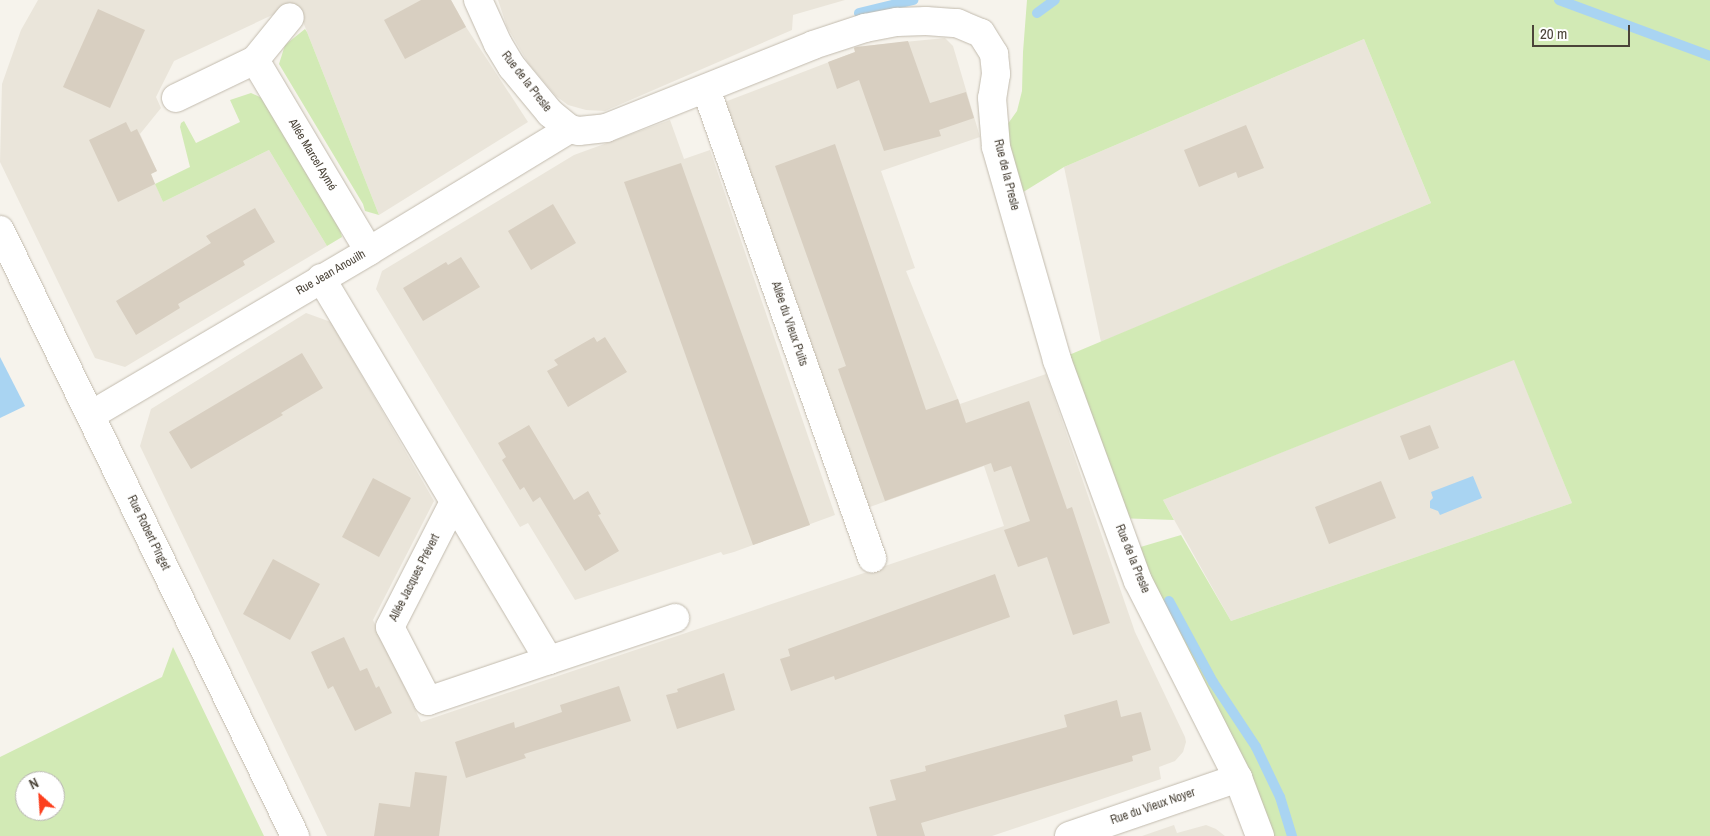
<!DOCTYPE html>
<meta charset="utf-8">
<style>
body{margin:0}
#map{position:relative;width:1710px;height:836px;overflow:hidden;background:#f6f3ec;font-family:"Archivo Narrow",sans-serif}
div>[style]{position:absolute}
.residential>*{inset:0;background:#eae5da}
.green>*{inset:0;background:#d2eab5}
.water>*{inset:0;background:#a9d4f2}
.stream>*{height:10px;margin:-5px;padding:0 5px;transform-origin:5px;border-radius:5px;background:#a9d4f2}
.building>*{inset:0;background:#d8cfc1}
.roads{filter:drop-shadow(0 0 1px #c2bbae) drop-shadow(0 0 1px #c2bbae)}
.street>*{height:28px;margin:-14px;padding:0 14px;transform-origin:14px;border-radius:14px;background:#fff}
span{translate:-50% -50%;white-space:nowrap;text-align:center;line-height:1.15;-webkit-text-stroke:4px #fff;paint-order:stroke}
.street-label{font-size:12px;color:#4b4439}
.north{position:absolute;left:15px;top:771px;width:50px;height:50px;box-sizing:border-box;background:#fff;border:1px solid #b7b4b0;border-radius:50%;rotate:334deg;font-size:14px;font-weight:700;line-height:20px;text-align:center;color:#4b4439}
.north::after{content:'';display:block;margin:auto;width:18px;height:22px;background:#fc3f1d;clip-path:polygon(50% 0,100% 100%,50% 72%,0 100%)}
.scale{position:absolute;left:1532px;top:25px;width:98px;height:22px;box-sizing:border-box;border:2px solid #4b4439;border-top:0;padding-left:6px;font-size:15px;line-height:18px;white-space:nowrap;color:#4b4439;-webkit-text-stroke:4px #fff;paint-order:stroke}
</style>
<div id="map">
<div class="residential">
<i style="clip-path:polygon(38px 0,451px 0,466px 27px,528px 122px,379px 215px,296px 4px,174px 61px,156px 97px,161px 108px,140px 134px,157px 171px,151px 174px,163px 202px,269px 150px,327px 246px,125px 367px,95px 358px,0 162px,2px 84px,21px 30px)"></i>
<i style="clip-path:polygon(498px 0,845px 0,793px 15px,792px 30px,605px 111px,586px 110px,568px 105px,556px 96px,528px 63px,507px 27px)"></i>
<i style="clip-path:polygon(945px 38px,953px 46px,980px 137px,881px 171px,915px 268px,906px 271px,960px 404px,1046px 374px,1135px 632px,1185px 737px,1186px 742px,1183px 752px,1175px 761px,1159px 767px,1161px 779px,992px 836px,327px 836px,140px 446px,151px 409px,306px 313px,331px 322px,434px 501px,373px 620px,421px 722px,1004px 526px,984px 466px,867px 508px,722px 103px,855px 52px,854px 47px)"></i>
<i style="clip-path:polygon(1364px 39px,1431px 203px,1101px 342px,1064px 167px)"></i>
<i style="clip-path:polygon(670px 120px,684px 159px,710px 150px,835px 515px,734px 552px,723px 555px,721px 552px,575px 600px,528px 523px,520px 527px,376px 289px,382px 271px,574px 155px)"></i>
<i style="clip-path:polygon(1514px 359px,1572px 503px,1231px 621px,1163px 500px)"></i>
<i style="clip-path:polygon(1174px 825px,1177px 833px,1206px 825px,1216px 829px,1225px 836px,1142px 836px)"></i>
</div>
<div class="green">
<i style="clip-path:polygon(1027px 0,1710px 0,1710px 836px,1260px 836px,1127px 551px,1181px 535px,1231px 621px,1572px 503px,1514px 360px,1163px 500px,1174px 520px,1116px 518px,1057px 360px,1431px 203px,1364px 39px,1064px 167px,1012px 199px,1002px 132px,1017px 111px,1022px 91px,1023px 52px)"></i>
<i style="clip-path:polygon(305px 29px,307px 32px,379px 215px,365px 211px,363px 204px,279px 64px,285px 45px)"></i>
<i style="clip-path:polygon(251px 93px,262px 98px,340px 229px,342px 237px,327px 246px,269px 150px,163px 202px,155px 184px,190px 167px,180px 127px,181px 123px,184px 121px,196px 143px,240px 122px,230px 100px)"></i>
<i style="clip-path:polygon(evenodd,173px 647px,264px 836px,0 836px,0 757px,162px 677px,173px 647px,25px 781px,55px 781px,55px 811px,25px 811px,25px 781px)"></i>
</div>
<div class="water">
<i style="clip-path:polygon(0 357px,25px 406px,0 418px)"></i>
<i style="clip-path:polygon(1473px 476px,1482px 498px,1440px 515px,1438px 511px,1430px 508px,1430px 501px,1433px 498px,1431px 492px)"></i>
</div>
<div class="stream">
<i style="left:1559px;top:0;width:161px;rotate:20.3deg"></i>
<i style="left:859px;top:13px;width:56px;rotate:-13.5deg"></i>
<i style="left:1037px;top:13px;width:22px;rotate:-36deg"></i>
<i style="left:1169px;top:601px;width:92px;rotate:61.5deg"></i>
<i style="left:1213px;top:682px;width:78px;rotate:56.5deg"></i>
<i style="left:1256px;top:747px;width:55px;rotate:64.4deg"></i>
<i style="left:1280px;top:797px;width:41px;rotate:72.9deg"></i>
</div>
<div class="building">
<i style="clip-path:polygon(421px 0,451px 0,466px 27px,405px 59px,384px 20px)"></i>
<i style="clip-path:polygon(98px 9px,145px 30px,110px 108px,63px 87px)"></i>
<i style="clip-path:polygon(908px 41px,930px 103px,966px 92px,974px 118px,939px 130px,941px 136px,884px 151px,859px 80px,837px 89px,828px 62px,855px 52px,854px 48px,857px 47px)"></i>
<i style="clip-path:polygon(126px 122px,131px 132px,137px 129px,157px 171px,151px 174px,155px 184px,118px 202px,89px 140px)"></i>
<i style="clip-path:polygon(1246px 125px,1264px 168px,1238px 178px,1236px 172px,1199px 187px,1184px 150px)"></i>
<i style="clip-path:polygon(835px 144px,926px 410px,958px 399px,966px 423px,1029px 401px,1067px 509px,1072px 507px,1110px 623px,1073px 635px,1047px 557px,1018px 567px,1004px 530px,1030px 521px,1011px 466px,994px 472px,991px 463px,885px 501px,838px 369px,846px 366px,775px 166px)"></i>
<i style="clip-path:polygon(681px 163px,810px 525px,753px 545px,624px 182px)"></i>
<i style="clip-path:polygon(553px 204px,576px 243px,531px 270px,508px 231px)"></i>
<i style="clip-path:polygon(255px 208px,275px 242px,243px 261px,245px 265px,178px 304px,180px 308px,136px 335px,116px 301px,211px 243px,206px 236px)"></i>
<i style="clip-path:polygon(461px 257px,480px 287px,423px 321px,403px 288px,446px 262px,448px 265px)"></i>
<i style="clip-path:polygon(594px 337px,597px 342px,605px 337px,627px 372px,568px 407px,547px 371px,558px 365px,554px 360px)"></i>
<i style="clip-path:polygon(302px 353px,323px 388px,281px 413px,283px 415px,191px 469px,169px 432px)"></i>
<i style="clip-path:polygon(529px 425px,574px 500px,588px 491px,601px 514px,598px 515px,619px 551px,585px 571px,540px 497px,533px 502px,524px 487px,520px 490px,502px 460px,506px 457px,498px 443px)"></i>
<i style="clip-path:polygon(1430px 425px,1439px 448px,1409px 460px,1400px 436px)"></i>
<i style="clip-path:polygon(373px 478px,411px 498px,379px 557px,342px 537px)"></i>
<i style="clip-path:polygon(1381px 481px,1396px 518px,1329px 544px,1315px 507px)"></i>
<i style="clip-path:polygon(273px 559px,320px 584px,290px 640px,243px 614px)"></i>
<i style="clip-path:polygon(995px 574px,1010px 617px,835px 680px,834px 676px,791px 691px,780px 659px,790px 656px,788px 649px)"></i>
<i style="clip-path:polygon(344px 637px,360px 671px,367px 668px,376px 688px,379px 686px,392px 713px,355px 731px,333px 686px,328px 689px,311px 652px)"></i>
<i style="clip-path:polygon(724px 673px,735px 710px,677px 729px,666px 695px,678px 692px,677px 689px)"></i>
<i style="clip-path:polygon(619px 686px,631px 721px,524px 754px,526px 758px,466px 778px,455px 742px,514px 722px,515px 728px,562px 712px,560px 705px)"></i>
<i style="clip-path:polygon(1117px 700px,1121px 717px,1141px 712px,1151px 750px,1132px 756px,1133px 761px,921px 823px,925px 836px,877px 836px,869px 807px,896px 800px,890px 780px,926px 771px,925px 766px,1067px 727px,1064px 715px)"></i>
<i style="clip-path:polygon(415px 772px,447px 776px,439px 836px,374px 836px,379px 803px,410px 807px)"></i>
</div>
<div class="roads">
<div class="street">
<i style="left:478px;top:0;width:48px;rotate:65.6deg"></i>
<i style="left:498px;top:44px;width:27px;rotate:59deg"></i>
<i style="left:512px;top:67px;width:60px;rotate:50.4deg"></i>
<i style="left:550px;top:113px;width:26px;rotate:39deg"></i>
<i style="left:570px;top:129px;width:9px;rotate:13deg"></i>
<i style="left:579px;top:131px;width:27px;rotate:-6deg"></i>
<i style="left:606px;top:128px;width:223px;rotate:-21.8deg"></i>
<i style="left:813px;top:45px;width:55px;rotate:-18.1deg"></i>
<i style="left:865px;top:28px;width:33px;rotate:-11deg"></i>
<i style="left:897px;top:22px;width:29px;rotate:-2deg"></i>
<i style="left:926px;top:21px;width:31px;rotate:4deg"></i>
<i style="left:957px;top:23px;width:26px;rotate:23deg"></i>
<i style="left:981px;top:33px;width:25px;rotate:58deg"></i>
<i style="left:994px;top:54px;width:20px;rotate:84deg"></i>
<i style="left:996px;top:74px;width:24px;rotate:99deg"></i>
<i style="left:992px;top:98px;width:49px;rotate:85.3deg"></i>
<i style="left:996px;top:147px;width:222px;rotate:74deg"></i>
<i style="left:1057px;top:360px;width:235px;rotate:69.9deg"></i>
<i style="left:1138px;top:581px;width:221px;rotate:63.1deg"></i>
<i style="left:1238px;top:778px;width:62px;rotate:69.2deg"></i>
<i style="left:255px;top:60px;width:222px;rotate:59.2deg"></i>
<i style="left:706px;top:89px;width:498px;rotate:70.5deg"></i>
<i style="left:176px;top:98px;width:88px;rotate:-25.7deg"></i>
<i style="left:255px;top:60px;width:55px;rotate:-50.9deg"></i>
<i style="left:0;top:230px;width:674px;rotate:64.04deg"></i>
<i style="left:321px;top:278px;width:445px;rotate:59.2deg"></i>
<i style="left:549px;top:660px;width:128px;rotate:161.3deg"></i>
<i style="left:428px;top:701px;width:83px;rotate:-117.2deg"></i>
<i style="left:390px;top:627px;width:140px;rotate:-62.9deg"></i>
<i style="left:91px;top:415px;width:323px;rotate:-30.5deg"></i>
<i style="left:369px;top:251px;width:235px;rotate:-31.3deg"></i>
<i style="left:549px;top:660px;width:133px;rotate:-18.4deg"></i>
<i style="left:1069px;top:836px;width:179px;rotate:-18.9deg"></i>
</div>
</div>
<div class="street-label">
<span style="left:526px;top:82px;rotate:52deg">Rue de la Presle</span>
<span style="left:312px;top:155px;rotate:59deg">Allée Marcel Aymé</span>
<span style="left:1006px;top:175px;rotate:76deg">Rue de la Presle</span>
<span style="left:331px;top:273px;rotate:-30deg">Rue Jean Anouilh</span>
<span style="left:789px;top:324px;rotate:71deg">Allée du Vieux Puits</span>
<span style="left:148px;top:533px;rotate:64deg">Rue Robert Pinget</span>
<span style="left:1132px;top:559px;rotate:68deg">Rue de la Presle</span>
<span style="left:415px;top:578px;rotate:-63deg">Allée Jacques Prévert</span>
<span style="left:1153px;top:807px;rotate:-19deg">Rue du Vieux Noyer</span>
</div>
<div class="north">N</div>
<div class="scale">20 m</div>
</div>
